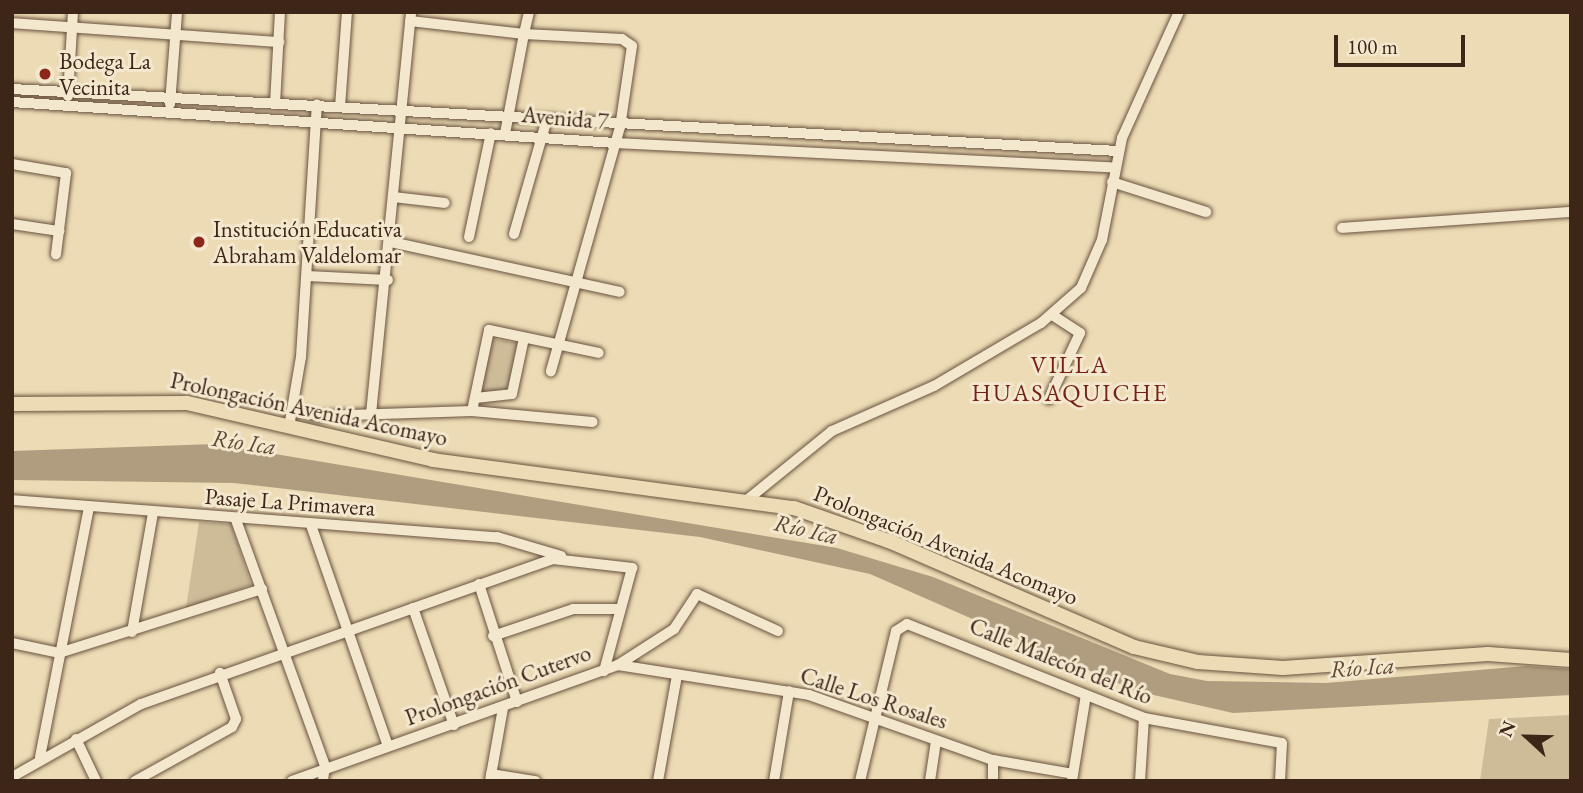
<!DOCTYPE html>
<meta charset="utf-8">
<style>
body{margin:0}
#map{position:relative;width:1583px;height:793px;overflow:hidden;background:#ecdbb4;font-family:"EB Garamond",serif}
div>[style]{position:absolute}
.green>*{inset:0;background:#cebc99}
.water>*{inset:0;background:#b09d7f}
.roads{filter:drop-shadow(0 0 2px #69523f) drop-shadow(0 0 2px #69523f)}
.minor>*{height:10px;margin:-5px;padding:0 5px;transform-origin:5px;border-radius:5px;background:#f3e8ce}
.major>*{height:14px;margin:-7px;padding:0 7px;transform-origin:7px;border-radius:7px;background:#ecdbb4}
.dots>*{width:19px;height:19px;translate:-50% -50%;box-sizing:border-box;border:4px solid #f3e8ce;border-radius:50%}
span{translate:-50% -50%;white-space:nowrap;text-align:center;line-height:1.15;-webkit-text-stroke:6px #f3e8ce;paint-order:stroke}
.poi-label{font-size:23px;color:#3d2518}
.left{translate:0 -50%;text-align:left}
.street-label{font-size:23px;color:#3d2518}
.neighbourhood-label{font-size:24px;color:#7a1f14;letter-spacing:2px}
.water-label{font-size:24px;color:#604937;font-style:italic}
.frame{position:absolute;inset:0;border:14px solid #3d2518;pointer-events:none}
.north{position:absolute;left:1492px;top:702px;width:70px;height:70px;-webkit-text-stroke:5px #f3e8ce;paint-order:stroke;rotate:292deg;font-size:19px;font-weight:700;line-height:28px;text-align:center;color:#3d2518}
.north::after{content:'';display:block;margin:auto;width:24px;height:32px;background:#3d2518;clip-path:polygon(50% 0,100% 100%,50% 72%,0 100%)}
.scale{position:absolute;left:1334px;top:35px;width:131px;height:32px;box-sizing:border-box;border:4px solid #3d2518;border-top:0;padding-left:9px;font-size:21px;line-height:24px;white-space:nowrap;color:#3d2518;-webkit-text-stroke:5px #f3e8ce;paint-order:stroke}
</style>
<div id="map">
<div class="green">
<i style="clip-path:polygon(492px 339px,518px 343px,508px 389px,479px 393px)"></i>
<i style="clip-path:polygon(199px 522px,231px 524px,251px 585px,186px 608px)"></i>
<i style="clip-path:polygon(1571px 715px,1571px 781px,1480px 781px,1489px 719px)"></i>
</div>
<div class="water">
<i style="clip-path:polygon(215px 444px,837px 548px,933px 577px,1170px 674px,1207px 681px,1326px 683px,1527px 666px,1571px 669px,1571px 695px,1233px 713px,1136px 691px,870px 574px,700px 537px,234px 483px,12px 480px,12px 451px)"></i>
</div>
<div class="roads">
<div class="minor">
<i style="left:529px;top:12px;width:23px;rotate:103deg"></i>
<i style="left:524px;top:34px;width:98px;rotate:2.9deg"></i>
<i style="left:622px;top:39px;width:12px;rotate:35deg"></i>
<i style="left:632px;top:46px;width:82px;rotate:98.4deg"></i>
<i style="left:620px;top:127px;width:254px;rotate:105.8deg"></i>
<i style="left:410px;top:21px;width:115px;rotate:6.5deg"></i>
<i style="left:524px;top:34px;width:102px;rotate:100.8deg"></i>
<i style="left:12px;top:23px;width:268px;rotate:4.1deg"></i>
<i style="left:12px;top:89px;width:1109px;rotate:3.21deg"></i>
<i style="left:68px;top:96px;width:84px;rotate:-86.6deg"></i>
<i style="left:12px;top:102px;width:604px;rotate:3.89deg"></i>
<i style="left:615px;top:143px;width:500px;rotate:2.8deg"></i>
<i style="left:170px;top:104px;width:92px;rotate:-85.6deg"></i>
<i style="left:275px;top:104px;width:92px;rotate:-86.9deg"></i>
<i style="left:340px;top:107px;width:95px;rotate:-85.8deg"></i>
<i style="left:12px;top:164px;width:55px;rotate:9.5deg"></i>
<i style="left:66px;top:173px;width:82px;rotate:97deg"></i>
<i style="left:1112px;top:182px;width:99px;rotate:17.7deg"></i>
<i style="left:394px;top:197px;width:51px;rotate:6.7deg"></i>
<i style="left:12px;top:224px;width:48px;rotate:8.5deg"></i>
<i style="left:1342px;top:228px;width:230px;rotate:-4deg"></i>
<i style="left:514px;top:234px;width:120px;rotate:-74deg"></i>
<i style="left:469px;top:237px;width:106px;rotate:-78.1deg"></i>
<i style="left:391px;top:242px;width:234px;rotate:12.3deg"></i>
<i style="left:307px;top:276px;width:81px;rotate:2.8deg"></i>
<i style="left:475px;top:398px;width:37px;rotate:-6deg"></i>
<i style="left:512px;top:394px;width:57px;rotate:-77.9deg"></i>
<i style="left:1049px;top:399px;width:73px;rotate:-64.8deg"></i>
<i style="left:1080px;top:333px;width:33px;rotate:-147deg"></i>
<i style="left:294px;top:410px;width:27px;rotate:13deg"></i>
<i style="left:320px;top:416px;width:152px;rotate:-1.9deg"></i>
<i style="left:472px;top:411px;width:121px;rotate:5.2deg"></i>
<i style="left:472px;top:411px;width:83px;rotate:-78.1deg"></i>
<i style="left:489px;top:330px;width:112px;rotate:11.8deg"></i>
<i style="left:371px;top:414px;width:404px;rotate:-84.3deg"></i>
<i style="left:289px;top:427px;width:71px;rotate:-80.3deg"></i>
<i style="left:301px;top:357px;width:253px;rotate:-86.4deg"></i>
<i style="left:12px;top:500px;width:486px;rotate:4.4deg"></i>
<i style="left:497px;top:537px;width:67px;rotate:16.5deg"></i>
<i style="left:747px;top:500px;width:109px;rotate:-39.1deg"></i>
<i style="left:832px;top:431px;width:111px;rotate:-23.8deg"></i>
<i style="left:934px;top:386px;width:124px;rotate:-30.5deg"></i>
<i style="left:1041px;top:323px;width:53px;rotate:-41.2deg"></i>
<i style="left:1081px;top:288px;width:52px;rotate:-66.4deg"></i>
<i style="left:1102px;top:240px;width:104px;rotate:-78.9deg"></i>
<i style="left:1122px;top:138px;width:138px;rotate:-65.7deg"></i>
<i style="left:236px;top:520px;width:262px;rotate:70.1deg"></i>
<i style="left:325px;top:766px;width:15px;rotate:98deg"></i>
<i style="left:311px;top:525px;width:234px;rotate:70.8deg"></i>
<i style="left:479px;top:584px;width:124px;rotate:72.1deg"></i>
<i style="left:413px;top:608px;width:124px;rotate:70.7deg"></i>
<i style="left:132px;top:632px;width:121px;rotate:-80deg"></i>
<i style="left:493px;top:636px;width:84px;rotate:-18.6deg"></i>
<i style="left:573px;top:609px;width:47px"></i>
<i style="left:12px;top:643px;width:48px;rotate:12deg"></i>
<i style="left:59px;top:653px;width:213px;rotate:-17.5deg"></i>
<i style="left:618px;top:665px;width:193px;rotate:8.9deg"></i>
<i style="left:809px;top:695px;width:195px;rotate:19.5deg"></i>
<i style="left:993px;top:760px;width:81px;rotate:9.9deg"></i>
<i style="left:76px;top:739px;width:47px;rotate:64.5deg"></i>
<i style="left:40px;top:757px;width:254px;rotate:-78.9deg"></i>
<i style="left:491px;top:774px;width:45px;rotate:9deg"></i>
<i style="left:12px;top:777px;width:148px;rotate:-29.5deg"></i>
<i style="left:141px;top:704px;width:437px;rotate:-19.4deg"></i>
<i style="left:553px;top:559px;width:80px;rotate:6.5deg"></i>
<i style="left:632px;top:568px;width:107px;rotate:105.2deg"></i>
<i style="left:135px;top:781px;width:111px;rotate:-29.1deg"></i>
<i style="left:232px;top:727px;width:9px;rotate:-63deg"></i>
<i style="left:236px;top:719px;width:49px;rotate:-109.2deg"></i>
<i style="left:292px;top:781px;width:346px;rotate:-19.6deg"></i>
<i style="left:618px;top:665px;width:67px;rotate:-32.7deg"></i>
<i style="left:674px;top:629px;width:42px;rotate:-56.7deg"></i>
<i style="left:697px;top:594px;width:89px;rotate:24.6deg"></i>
<i style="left:490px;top:781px;width:74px;rotate:-79.9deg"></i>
<i style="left:658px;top:781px;width:108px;rotate:-79.8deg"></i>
<i style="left:774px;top:781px;width:91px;rotate:-80.5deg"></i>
<i style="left:860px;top:781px;width:154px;rotate:-76.5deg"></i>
<i style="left:896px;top:631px;width:13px;rotate:-32deg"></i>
<i style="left:907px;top:624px;width:255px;rotate:21.6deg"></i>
<i style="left:1144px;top:718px;width:140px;rotate:10.3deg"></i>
<i style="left:1282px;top:743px;width:38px;rotate:93deg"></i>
<i style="left:930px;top:781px;width:40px;rotate:-81.5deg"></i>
<i style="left:993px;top:781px;width:21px;rotate:-90deg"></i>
<i style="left:1072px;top:781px;width:87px;rotate:-80.8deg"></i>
<i style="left:1140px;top:781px;width:63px;rotate:-86.4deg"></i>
</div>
<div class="major">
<i style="left:12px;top:404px;width:175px;rotate:-0.3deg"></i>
<i style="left:187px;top:403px;width:253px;rotate:13deg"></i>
<i style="left:433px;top:460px;width:364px;rotate:7.6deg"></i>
<i style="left:794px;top:508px;width:101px;rotate:19.2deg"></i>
<i style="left:889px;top:541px;width:267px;rotate:23.4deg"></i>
<i style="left:1134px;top:647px;width:66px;rotate:13.2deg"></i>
<i style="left:1198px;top:662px;width:85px;rotate:4deg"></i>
<i style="left:1283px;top:668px;width:205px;rotate:-3.9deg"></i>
<i style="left:1488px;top:654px;width:83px;rotate:4.1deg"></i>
</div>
</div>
<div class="dots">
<i style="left:45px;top:74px;background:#8f2418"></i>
<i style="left:199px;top:242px;background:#8f2418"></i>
</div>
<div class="poi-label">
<span class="left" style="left:59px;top:74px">Bodega La<br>Vecinita</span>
<span class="left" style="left:213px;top:242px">Institución Educativa<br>Abraham Valdelomar</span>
</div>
<div class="street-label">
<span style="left:565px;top:118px;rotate:5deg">Avenida 7</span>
<span style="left:309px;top:409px;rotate:12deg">Prolongación Avenida Acomayo</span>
<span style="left:290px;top:502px;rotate:4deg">Pasaje La Primavera</span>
<span style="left:946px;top:545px;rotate:22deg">Prolongación Avenida Acomayo</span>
<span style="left:1061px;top:661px;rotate:22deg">Calle Malecón del Río</span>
<span style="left:498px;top:685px;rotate:-20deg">Prolongación Cutervo</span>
<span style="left:874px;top:698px;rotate:18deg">Calle Los Rosales</span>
</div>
<div class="neighbourhood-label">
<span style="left:1070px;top:379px">VILLA<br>HUASAQUICHE</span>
</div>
<div class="water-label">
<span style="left:244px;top:442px;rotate:8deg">Río Ica</span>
<span style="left:806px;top:529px;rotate:13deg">Río Ica</span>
<span style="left:1362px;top:667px;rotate:-4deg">Río Ica</span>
</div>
<div class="frame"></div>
<div class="north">N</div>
<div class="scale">100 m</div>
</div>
